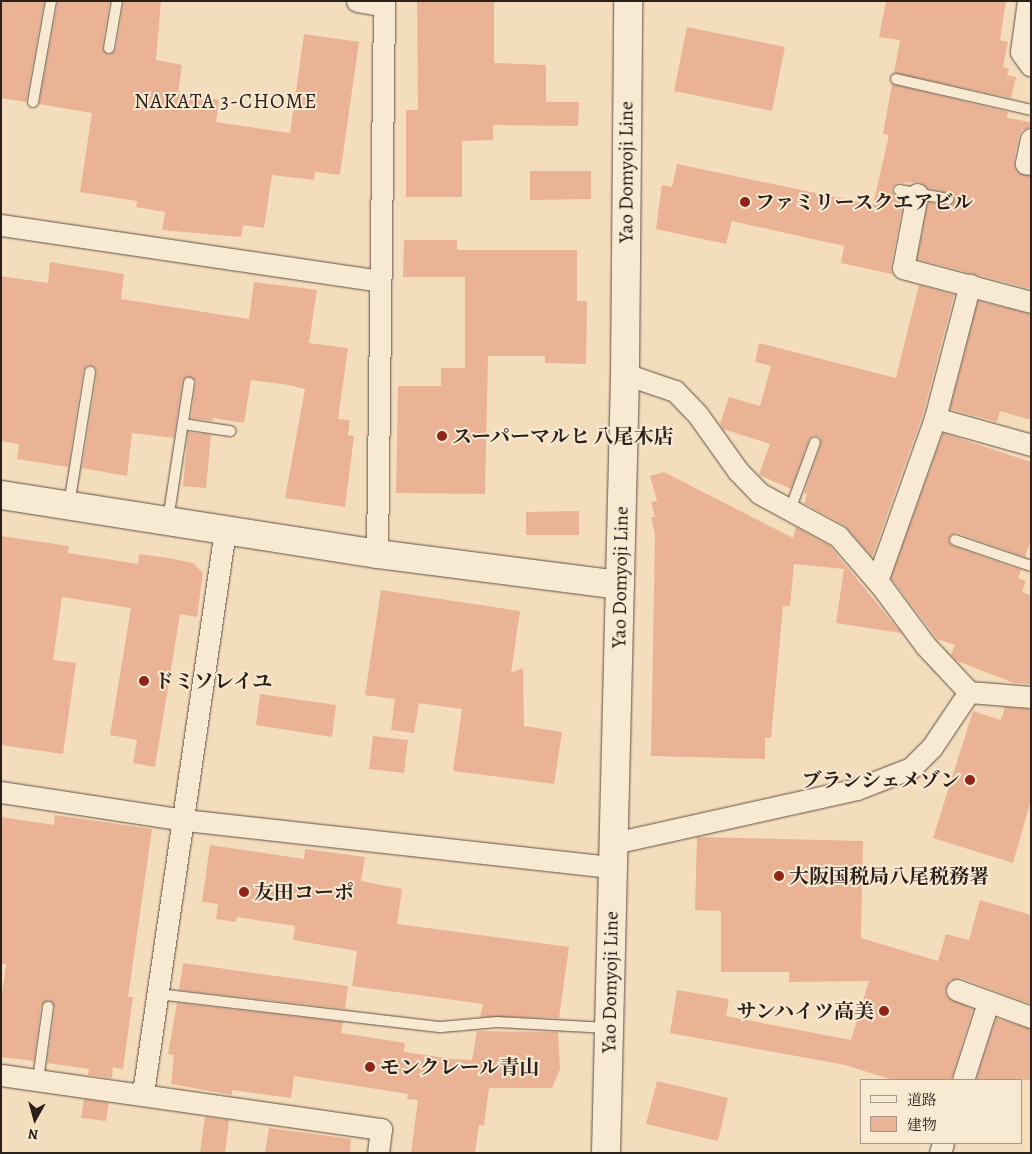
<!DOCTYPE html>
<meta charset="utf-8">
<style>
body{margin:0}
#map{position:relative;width:1032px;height:1154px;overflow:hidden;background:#f4ddbc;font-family:Alegreya,"Noto Serif JP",serif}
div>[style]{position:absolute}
.building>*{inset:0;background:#eab395}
.roads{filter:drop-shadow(0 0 1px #5e4f43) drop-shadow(0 0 1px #5e4f43)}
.lane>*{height:10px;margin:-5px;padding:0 5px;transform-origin:5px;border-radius:5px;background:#f8e9d3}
.street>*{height:21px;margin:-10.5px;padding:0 10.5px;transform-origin:10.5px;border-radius:10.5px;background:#f8e9d3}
.secondary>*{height:28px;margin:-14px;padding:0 14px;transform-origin:14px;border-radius:14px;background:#f8e9d3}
.dots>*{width:14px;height:14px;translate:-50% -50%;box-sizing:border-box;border:2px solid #f8e9d3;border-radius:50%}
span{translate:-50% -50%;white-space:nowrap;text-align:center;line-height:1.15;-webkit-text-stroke:4px #f8e9d3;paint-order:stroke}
.street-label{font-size:20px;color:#2c201b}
.poi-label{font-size:20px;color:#2c201b;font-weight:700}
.left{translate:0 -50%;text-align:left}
.right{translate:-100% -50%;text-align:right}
.neighbourhood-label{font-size:21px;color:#2c201b;letter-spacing:1px}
.frame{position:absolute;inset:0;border:2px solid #2c201b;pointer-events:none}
.legend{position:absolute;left:860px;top:1079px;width:162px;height:65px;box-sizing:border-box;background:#f8e9d3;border:1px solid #a69989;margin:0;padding:6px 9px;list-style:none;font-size:15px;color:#2c201b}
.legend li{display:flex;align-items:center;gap:10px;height:25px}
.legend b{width:25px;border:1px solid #a69989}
.north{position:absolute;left:10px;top:1094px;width:50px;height:50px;-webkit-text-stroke:4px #f8e9d3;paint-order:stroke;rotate:187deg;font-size:14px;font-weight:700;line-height:20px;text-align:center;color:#2c201b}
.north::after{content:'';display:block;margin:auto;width:18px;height:22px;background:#2c201b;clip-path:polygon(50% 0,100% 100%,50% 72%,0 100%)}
</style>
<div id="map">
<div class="building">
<i style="clip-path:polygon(1px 1px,44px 1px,26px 102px,1px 98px)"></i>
<i style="clip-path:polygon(58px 1px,110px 1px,102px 47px,108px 55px,116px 49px,124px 1px,161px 1px,156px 60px,182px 65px,178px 94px,219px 100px,216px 122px,290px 133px,304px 34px,359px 42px,340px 175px,315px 172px,314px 180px,272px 175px,264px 228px,243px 225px,241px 237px,162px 230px,165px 212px,136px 207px,137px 201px,80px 192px,92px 113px,39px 104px)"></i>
<i style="clip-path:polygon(417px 1px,494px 1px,494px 63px,546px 65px,546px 102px,579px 102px,578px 126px,493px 125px,493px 140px,462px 141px,462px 197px,406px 197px,406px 110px,418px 110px)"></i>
<i style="clip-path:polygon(886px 1px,1006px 1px,1000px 40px,1008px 42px,1003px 67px,1009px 69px,1007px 75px,1016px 77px,1011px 98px,894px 73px,900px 40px,879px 37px)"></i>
<i style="clip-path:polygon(687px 27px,785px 47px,772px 111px,674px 91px)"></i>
<i style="clip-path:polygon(892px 84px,1008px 112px,1007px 118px,1031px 122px,1031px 127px,1022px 130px,1019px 136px,1014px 161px,1017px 172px,1031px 176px,1031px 289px,917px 259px,928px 202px,950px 206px,955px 200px,952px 194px,928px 188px,919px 182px,897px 183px,892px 188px,894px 195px,904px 198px,891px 266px,892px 274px,841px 263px,844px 246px,732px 221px,726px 244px,656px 229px,662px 185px,672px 187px,677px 164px,873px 205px,889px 135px,883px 134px)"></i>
<i style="clip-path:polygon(530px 171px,591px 171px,591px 199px,530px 200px)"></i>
<i style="clip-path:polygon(404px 240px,457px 240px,457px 250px,577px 250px,577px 301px,587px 301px,586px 364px,545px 363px,545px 356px,488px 356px,485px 494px,396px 493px,398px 386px,441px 386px,441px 368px,465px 368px,465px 277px,403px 277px)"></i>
<i style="clip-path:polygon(50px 262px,124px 274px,121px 299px,249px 319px,254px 282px,317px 290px,309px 343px,348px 348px,338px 419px,350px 420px,348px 435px,354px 436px,345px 507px,285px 498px,305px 389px,289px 385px,251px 380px,244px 423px,213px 418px,212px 421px,191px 418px,196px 381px,186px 377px,182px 382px,174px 438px,132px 433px,127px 476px,82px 468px,97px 373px,95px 367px,88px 365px,83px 371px,68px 467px,17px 459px,19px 444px,1px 441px,1px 276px,48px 283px)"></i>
<i style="clip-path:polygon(919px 285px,954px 295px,923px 414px,872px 557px,844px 525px,804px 503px,807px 494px,804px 493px,821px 444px,820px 437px,814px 435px,809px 439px,791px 489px,759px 475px,770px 444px,723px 429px,720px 424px,729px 397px,760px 406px,771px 366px,755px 362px,759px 343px,896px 378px)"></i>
<i style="clip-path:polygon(978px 301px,1031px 314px,1031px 420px,1000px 411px,997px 422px,950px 409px)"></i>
<i style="clip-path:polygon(188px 432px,211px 435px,206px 488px,183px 486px)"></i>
<i style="clip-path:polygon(943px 433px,1031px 462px,1031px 540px,1025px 557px,957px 533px,950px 535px,948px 541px,953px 546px,1021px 570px,1018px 578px,1026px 581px,1022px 592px,1031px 595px,1031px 684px,1014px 683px,957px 661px,951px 655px,955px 645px,937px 639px,891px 578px)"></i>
<i style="clip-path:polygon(664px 472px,793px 538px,796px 527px,830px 546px,901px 633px,836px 623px,844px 569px,794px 564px,790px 606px,783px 606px,771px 738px,765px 738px,765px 759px,651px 756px,655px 535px,651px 517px,655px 517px,651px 502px,657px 501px,650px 476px)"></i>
<i style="clip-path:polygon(579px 511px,579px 535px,526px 535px,526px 512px)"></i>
<i style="clip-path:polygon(1px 536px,69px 546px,68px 553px,138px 564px,139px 554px,168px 558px,193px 563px,203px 573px,197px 617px,180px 614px,155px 767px,133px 763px,137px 740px,110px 735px,131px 608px,62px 597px,53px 660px,76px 663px,63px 754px,1px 745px)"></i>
<i style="clip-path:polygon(381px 590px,520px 611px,511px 673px,523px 668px,524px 726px,562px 732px,554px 784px,453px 771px,462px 709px,419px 703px,414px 733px,391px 730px,395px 699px,365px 695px)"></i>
<i style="clip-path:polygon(260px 694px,336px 705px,332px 737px,256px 725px)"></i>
<i style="clip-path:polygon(1005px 707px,1031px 709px,1031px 800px,1013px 863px,933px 838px,973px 711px,1001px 720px)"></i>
<i style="clip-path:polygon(373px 736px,408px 740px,404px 773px,369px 769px)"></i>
<i style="clip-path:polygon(55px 815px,152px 829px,128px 997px,133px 997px,123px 1069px,113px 1067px,112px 1078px,88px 1075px,89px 1069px,47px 1063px,55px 1008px,49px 1000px,41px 1006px,34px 1061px,1px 1057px,1px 1001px,6px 964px,1px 964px,1px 817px,54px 825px)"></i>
<i style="clip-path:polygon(697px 837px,863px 841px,861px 938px,938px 961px,946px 934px,969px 940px,980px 900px,1031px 915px,1031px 1004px,961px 978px,949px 981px,945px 992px,948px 998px,973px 1009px,951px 1080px,893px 1080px,845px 1065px,670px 1033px,677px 990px,729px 999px,726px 1016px,851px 1040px,869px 981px,789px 982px,789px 972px,721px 972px,721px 911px,695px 910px)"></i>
<i style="clip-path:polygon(210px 845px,304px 859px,305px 849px,365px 857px,361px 881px,402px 889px,397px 924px,569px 947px,559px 1018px,480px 1017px,483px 1004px,352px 986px,357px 951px,293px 940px,295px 926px,237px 917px,236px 922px,216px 919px,218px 904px,202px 902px)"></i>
<i style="clip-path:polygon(183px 963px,348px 986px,345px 1009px,179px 990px)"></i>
<i style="clip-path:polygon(177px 1003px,343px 1022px,341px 1033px,405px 1043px,404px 1052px,453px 1059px,472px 1060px,477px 1031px,558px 1032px,560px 1069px,552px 1088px,489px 1088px,484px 1126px,479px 1125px,475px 1153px,411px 1153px,418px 1100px,407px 1099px,408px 1094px,294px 1076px,291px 1098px,232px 1090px,232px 1095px,171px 1084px,174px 1055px,168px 1054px)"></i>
<i style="clip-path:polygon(996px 1018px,1031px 1029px,1031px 1080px,976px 1080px)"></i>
<i style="clip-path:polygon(657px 1081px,728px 1098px,718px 1141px,646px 1124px)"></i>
<i style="clip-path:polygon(84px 1099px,109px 1103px,106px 1121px,81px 1118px)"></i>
<i style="clip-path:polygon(205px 1117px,229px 1120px,225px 1153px,200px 1153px)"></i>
<i style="clip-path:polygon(269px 1128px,351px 1139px,350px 1153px,265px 1153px)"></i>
</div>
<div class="roads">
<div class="lane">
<i style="left:109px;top:48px;width:48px;rotate:-80.3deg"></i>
<i style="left:896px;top:79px;width:139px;rotate:12.9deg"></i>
<i style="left:33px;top:102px;width:103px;rotate:-79.9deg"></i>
<i style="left:899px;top:190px;width:50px;rotate:10.4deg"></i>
<i style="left:183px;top:424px;width:48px;rotate:8.5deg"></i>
<i style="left:69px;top:505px;width:135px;rotate:-81deg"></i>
<i style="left:790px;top:510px;width:72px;rotate:-69.8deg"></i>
<i style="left:168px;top:520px;width:139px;rotate:-81.3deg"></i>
<i style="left:955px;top:540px;width:80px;rotate:18.9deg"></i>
<i style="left:158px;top:994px;width:285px;rotate:6.7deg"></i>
<i style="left:441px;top:1027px;width:56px;rotate:-5.1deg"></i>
<i style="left:497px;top:1022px;width:111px;rotate:3.1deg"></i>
<i style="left:38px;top:1080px;width:74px;rotate:-82.2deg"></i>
</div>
<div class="street">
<i style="left:357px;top:1px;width:27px;rotate:10deg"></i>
<i style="left:1028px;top:1px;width:51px;rotate:97.8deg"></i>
<i style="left:1021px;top:52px;width:17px;rotate:54deg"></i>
<i style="left:1031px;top:139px;width:25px;rotate:102deg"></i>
<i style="left:1026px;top:163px;width:5px;rotate:11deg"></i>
<i style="left:917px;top:194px;width:75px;rotate:100.7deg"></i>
<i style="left:903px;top:268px;width:132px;rotate:14.9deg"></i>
<i style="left:1px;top:225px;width:383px;rotate:8.4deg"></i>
<i style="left:625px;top:374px;width:53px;rotate:18.8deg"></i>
<i style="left:675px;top:391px;width:33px;rotate:46deg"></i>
<i style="left:698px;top:415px;width:69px;rotate:54.5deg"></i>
<i style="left:738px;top:471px;width:30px;rotate:46deg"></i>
<i style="left:759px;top:493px;width:90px;rotate:28.6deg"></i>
<i style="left:838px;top:536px;width:67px;rotate:49.2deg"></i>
<i style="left:882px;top:587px;width:72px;rotate:53.4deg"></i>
<i style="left:925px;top:645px;width:64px;rotate:46.9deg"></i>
<i style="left:969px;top:692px;width:62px;rotate:4.6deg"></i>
<i style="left:935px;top:418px;width:100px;rotate:15.7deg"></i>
<i style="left:377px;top:554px;width:553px;rotate:-89.27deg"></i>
<i style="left:877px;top:581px;width:173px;rotate:-70.4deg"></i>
<i style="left:935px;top:418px;width:138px;rotate:-75.4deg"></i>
<i style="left:1px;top:792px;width:186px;rotate:8.7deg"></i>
<i style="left:185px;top:820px;width:431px;rotate:6.3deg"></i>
<i style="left:614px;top:843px;width:249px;rotate:-12.5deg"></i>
<i style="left:857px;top:789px;width:58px;rotate:-21.3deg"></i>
<i style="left:911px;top:768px;width:30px;rotate:-45deg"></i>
<i style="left:932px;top:747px;width:66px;rotate:-56.1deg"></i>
<i style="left:957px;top:990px;width:79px;rotate:20deg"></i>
<i style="left:1px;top:1075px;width:384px;rotate:8.1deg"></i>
<i style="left:381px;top:1129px;width:24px;rotate:97deg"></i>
<i style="left:963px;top:1080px;width:82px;rotate:-72.2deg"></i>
<i style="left:143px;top:1093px;width:569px;rotate:-81.71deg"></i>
<i style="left:940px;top:1153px;width:10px;rotate:-73deg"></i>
</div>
<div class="secondary">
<i style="left:1px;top:495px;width:381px;rotate:8.9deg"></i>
<i style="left:377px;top:554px;width:245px;rotate:7.3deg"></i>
<i style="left:606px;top:1153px;width:779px;rotate:-88.6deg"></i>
<i style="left:625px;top:374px;width:373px;rotate:-89.5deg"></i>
</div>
</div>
<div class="dots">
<i style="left:745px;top:202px;background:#8f2418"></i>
<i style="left:442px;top:436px;background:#8f2418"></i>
<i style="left:144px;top:681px;background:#8f2418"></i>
<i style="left:970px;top:780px;background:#8f2418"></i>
<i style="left:779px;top:876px;background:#8f2418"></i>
<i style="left:244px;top:892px;background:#8f2418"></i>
<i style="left:884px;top:1011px;background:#8f2418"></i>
<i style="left:370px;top:1067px;background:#8f2418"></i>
</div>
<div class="street-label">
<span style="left:626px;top:172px;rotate:-90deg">Yao Domyoji Line</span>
<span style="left:620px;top:577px;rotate:-89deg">Yao Domyoji Line</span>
<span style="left:610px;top:982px;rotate:-89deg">Yao Domyoji Line</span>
</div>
<div class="poi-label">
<span class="left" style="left:755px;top:202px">ファミリースクエアビル</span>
<span class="left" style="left:452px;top:436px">スーパーマルヒ 八尾木店</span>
<span class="left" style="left:154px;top:681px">ドミソレイユ</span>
<span class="right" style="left:960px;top:780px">ブランシェメゾン</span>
<span class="left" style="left:789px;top:876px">大阪国税局八尾税務署</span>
<span class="left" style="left:254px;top:892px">友田コーポ</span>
<span class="right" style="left:874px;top:1011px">サンハイツ高美</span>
<span class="left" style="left:380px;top:1067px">モンクレール青山</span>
</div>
<div class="neighbourhood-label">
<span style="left:226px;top:101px">NAKATA 3-CHOME</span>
</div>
<div class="frame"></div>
<ul class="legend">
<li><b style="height:6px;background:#f8e9d3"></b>道路</li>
<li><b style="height:14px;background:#eab395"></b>建物</li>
</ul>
<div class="north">N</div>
</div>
